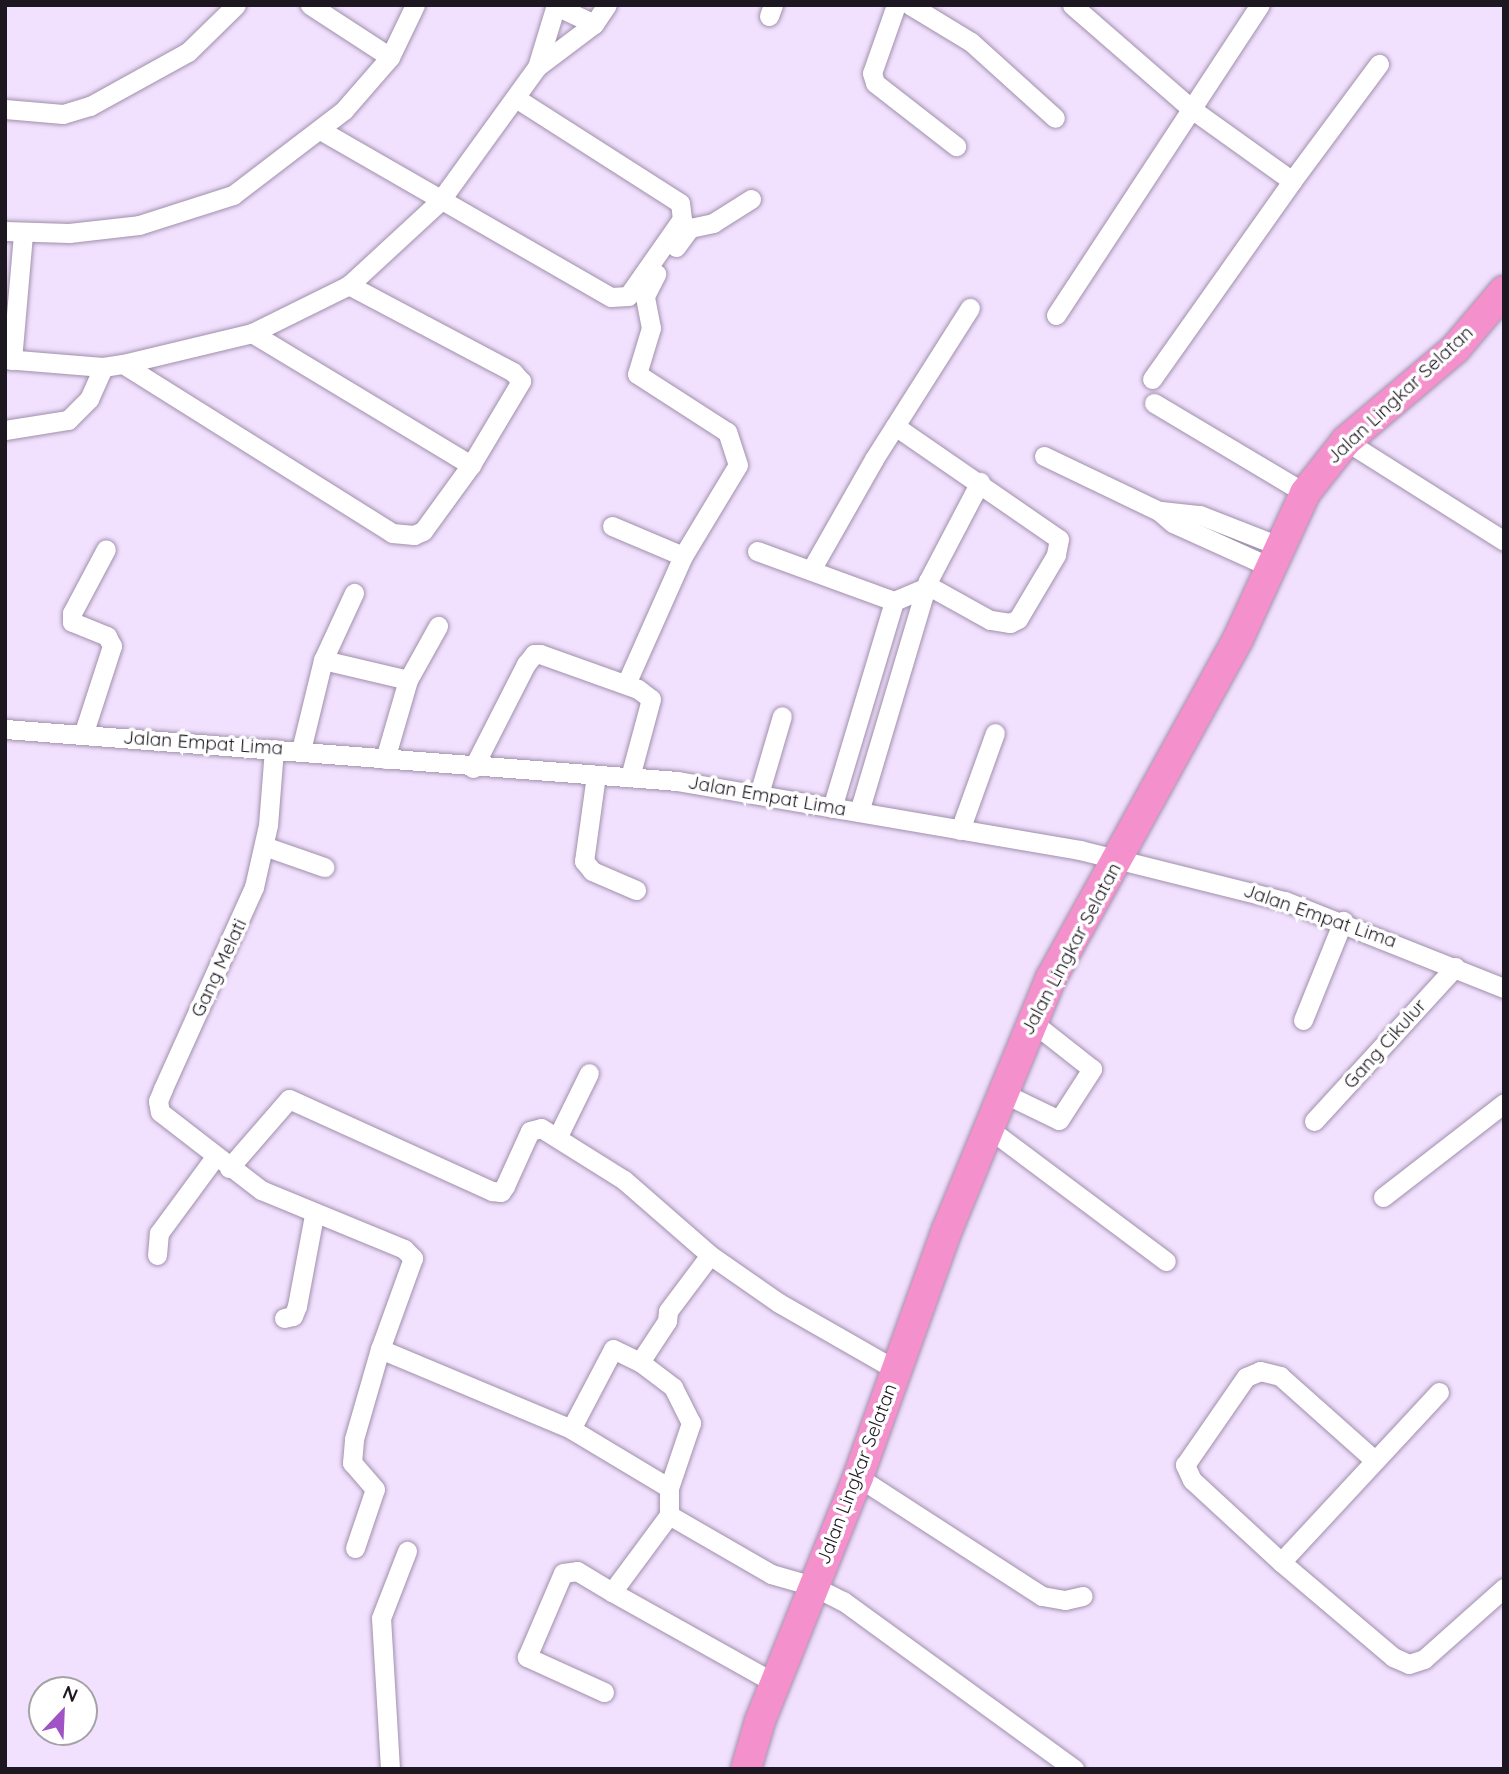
<!DOCTYPE html>
<style>
body{margin:0}
#map{position:relative;width:1509px;height:1774px;overflow:hidden;background:#f1e0fe;font-family:Quicksand,sans-serif}
div>[style]{position:absolute}
.roads{filter:drop-shadow(0 0 2px #a090ab) drop-shadow(0 0 2px #a090ab)}
.minor>*{height:19px;margin:-9.5px;padding:0 9.5px;transform-origin:9.5px;border-radius:9.5px;background:#fff}
.highway>*{height:30px;margin:-15px;padding:0 15px;transform-origin:15px;border-radius:15px;background:#f490cb}
span{translate:-50% -50%;white-space:nowrap;text-align:center;line-height:1.15;-webkit-text-stroke:7px #fff;paint-order:stroke}
.street-label{font-size:19px;color:#1d1721}
.frame{position:absolute;inset:0;border:7px solid #1d1721;pointer-events:none}
.north{position:absolute;left:28px;top:1676px;width:70px;height:70px;box-sizing:border-box;background:#fff;border:2px solid #a5a2a6;border-radius:50%;rotate:23deg;font-size:19px;font-weight:700;line-height:28px;text-align:center;color:#1d1721}
.north::after{content:'';display:block;margin:auto;width:24px;height:32px;background:#9f53c5;clip-path:polygon(50% 0,100% 100%,50% 72%,0 100%)}
</style>
<div id="map">
<div class="roads">
<div class="minor">
<i style="left:310px;top:5px;width:95px;rotate:33deg"></i>
<i style="left:896px;top:5px;width:72px;rotate:109.4deg"></i>
<i style="left:872px;top:73px;width:10px;rotate:73deg"></i>
<i style="left:875px;top:83px;width:103px;rotate:37.9deg"></i>
<i style="left:910px;top:5px;width:71px;rotate:31.2deg"></i>
<i style="left:971px;top:42px;width:113px;rotate:42.1deg"></i>
<i style="left:1072px;top:5px;width:160px;rotate:41deg"></i>
<i style="left:1193px;top:110px;width:122px;rotate:35.6deg"></i>
<i style="left:1292px;top:181px;width:146px;rotate:-53.4deg"></i>
<i style="left:556px;top:6px;width:42px;rotate:25.3deg"></i>
<i style="left:769px;top:16px;width:12px;rotate:-70deg"></i>
<i style="left:537px;top:67px;width:65px;rotate:-73deg"></i>
<i style="left:5px;top:109px;width:58px;rotate:4.9deg"></i>
<i style="left:63px;top:114px;width:28px;rotate:-17deg"></i>
<i style="left:90px;top:106px;width:112px;rotate:-28.9deg"></i>
<i style="left:188px;top:52px;width:67px;rotate:-44.4deg"></i>
<i style="left:322px;top:131px;width:333px;rotate:29.9deg"></i>
<i style="left:611px;top:297px;width:17px;rotate:-3deg"></i>
<i style="left:628px;top:296px;width:94px;rotate:-55deg"></i>
<i style="left:682px;top:219px;width:16px;rotate:-97deg"></i>
<i style="left:680px;top:203px;width:195px;rotate:-147.4deg"></i>
<i style="left:5px;top:231px;width:64px;rotate:1.8deg"></i>
<i style="left:69px;top:233px;width:70px;rotate:-6.5deg"></i>
<i style="left:139px;top:225px;width:99px;rotate:-17.7deg"></i>
<i style="left:233px;top:195px;width:140px;rotate:-37.4deg"></i>
<i style="left:344px;top:110px;width:70px;rotate:-49deg"></i>
<i style="left:390px;top:57px;width:58px;rotate:-64.3deg"></i>
<i style="left:676px;top:247px;width:24px;rotate:-54deg"></i>
<i style="left:690px;top:228px;width:24px;rotate:-12deg"></i>
<i style="left:713px;top:223px;width:45px;rotate:-32.3deg"></i>
<i style="left:1056px;top:315px;width:371px;rotate:-56.7deg"></i>
<i style="left:252px;top:333px;width:256px;rotate:31.1deg"></i>
<i style="left:5px;top:359px;width:98px;rotate:4.7deg"></i>
<i style="left:103px;top:367px;width:20px;rotate:-9deg"></i>
<i style="left:123px;top:364px;width:133px;rotate:-13.5deg"></i>
<i style="left:252px;top:333px;width:108px;rotate:-26.3deg"></i>
<i style="left:349px;top:285px;width:124px;rotate:-42.7deg"></i>
<i style="left:440px;top:201px;width:165px;rotate:-54.1deg"></i>
<i style="left:537px;top:67px;width:71px;rotate:-37deg"></i>
<i style="left:594px;top:24px;width:23px;rotate:-56deg"></i>
<i style="left:12px;top:360px;width:126px;rotate:-85deg"></i>
<i style="left:123px;top:364px;width:318px;rotate:32.1deg"></i>
<i style="left:392px;top:533px;width:22px;rotate:5deg"></i>
<i style="left:414px;top:535px;width:10px;rotate:-24deg"></i>
<i style="left:423px;top:531px;width:82px;rotate:-54deg"></i>
<i style="left:471px;top:465px;width:98px;rotate:-59.2deg"></i>
<i style="left:521px;top:381px;width:12px;rotate:-132deg"></i>
<i style="left:513px;top:372px;width:186px;rotate:-152.1deg"></i>
<i style="left:1152px;top:379px;width:242px;rotate:-54.7deg"></i>
<i style="left:1154px;top:403px;width:176px;rotate:30.8deg"></i>
<i style="left:895px;top:426px;width:199px;rotate:34.6deg"></i>
<i style="left:1059px;top:539px;width:16px;rotate:101deg"></i>
<i style="left:1056px;top:555px;width:74px;rotate:120.7deg"></i>
<i style="left:1018px;top:619px;width:9px;rotate:153deg"></i>
<i style="left:1010px;top:623px;width:20px;rotate:-171deg"></i>
<i style="left:990px;top:620px;width:70px;rotate:-150.9deg"></i>
<i style="left:5px;top:430px;width:64px;rotate:-9deg"></i>
<i style="left:68px;top:420px;width:30px;rotate:-45deg"></i>
<i style="left:89px;top:399px;width:35px;rotate:-66deg"></i>
<i style="left:1346px;top:441px;width:187px;rotate:32.3deg"></i>
<i style="left:1044px;top:456px;width:127px;rotate:25.6deg"></i>
<i style="left:1159px;top:511px;width:18px;rotate:41deg"></i>
<i style="left:1173px;top:523px;width:107px;rotate:24.4deg"></i>
<i style="left:1161px;top:511px;width:39px;rotate:6deg"></i>
<i style="left:1200px;top:515px;width:85px;rotate:21.4deg"></i>
<i style="left:612px;top:526px;width:77px;rotate:22.9deg"></i>
<i style="left:757px;top:551px;width:146px;rotate:20.1deg"></i>
<i style="left:894px;top:601px;width:38px;rotate:-23deg"></i>
<i style="left:811px;top:570px;width:128px;rotate:-60.4deg"></i>
<i style="left:874px;top:459px;width:179px;rotate:-57.6deg"></i>
<i style="left:323px;top:660px;width:87px;rotate:13.2deg"></i>
<i style="left:626px;top:684px;width:140px;rotate:-66deg"></i>
<i style="left:683px;top:556px;width:106px;rotate:-58.9deg"></i>
<i style="left:738px;top:465px;width:35px;rotate:-108deg"></i>
<i style="left:727px;top:432px;width:107px;rotate:-147.2deg"></i>
<i style="left:637px;top:374px;width:48px;rotate:-73.1deg"></i>
<i style="left:651px;top:328px;width:33px;rotate:-101deg"></i>
<i style="left:645px;top:296px;width:25px;rotate:-63deg"></i>
<i style="left:5px;top:729px;width:674px;rotate:4.42deg"></i>
<i style="left:677px;top:781px;width:409px;rotate:9.7deg"></i>
<i style="left:1080px;top:850px;width:211px;rotate:14deg"></i>
<i style="left:1285px;top:901px;width:236px;rotate:21.7deg"></i>
<i style="left:83px;top:735px;width:94px;rotate:-72deg"></i>
<i style="left:112px;top:646px;width:11px;rotate:-117deg"></i>
<i style="left:107px;top:636px;width:38px;rotate:-158deg"></i>
<i style="left:72px;top:622px;width:9px;rotate:-90deg"></i>
<i style="left:72px;top:613px;width:72px;rotate:-62deg"></i>
<i style="left:274px;top:749px;width:76px;rotate:94.5deg"></i>
<i style="left:268px;top:825px;width:64px;rotate:102.7deg"></i>
<i style="left:254px;top:887px;width:222px;rotate:114.3deg"></i>
<i style="left:163px;top:1089px;width:13px;rotate:113deg"></i>
<i style="left:158px;top:1101px;width:11px;rotate:80deg"></i>
<i style="left:160px;top:1112px;width:128px;rotate:37.7deg"></i>
<i style="left:261px;top:1190px;width:155px;rotate:22.4deg"></i>
<i style="left:404px;top:1249px;width:13px;rotate:45deg"></i>
<i style="left:413px;top:1258px;width:97px;rotate:109.9deg"></i>
<i style="left:380px;top:1349px;width:207px;rotate:22.7deg"></i>
<i style="left:571px;top:1429px;width:114px;rotate:31deg"></i>
<i style="left:301px;top:750px;width:93px;rotate:-76.3deg"></i>
<i style="left:323px;top:660px;width:74px;rotate:-65.2deg"></i>
<i style="left:385px;top:759px;width:82px;rotate:-73.8deg"></i>
<i style="left:408px;top:680px;width:62px;rotate:-60.9deg"></i>
<i style="left:473px;top:768px;width:117px;rotate:-63deg"></i>
<i style="left:526px;top:664px;width:13px;rotate:-51deg"></i>
<i style="left:534px;top:654px;width:6px"></i>
<i style="left:540px;top:654px;width:104px;rotate:19.7deg"></i>
<i style="left:638px;top:689px;width:16px;rotate:38deg"></i>
<i style="left:651px;top:699px;width:81px;rotate:105.1deg"></i>
<i style="left:596px;top:775px;width:87px;rotate:97.9deg"></i>
<i style="left:584px;top:861px;width:13px;rotate:51deg"></i>
<i style="left:592px;top:871px;width:48px;rotate:23.4deg"></i>
<i style="left:759px;top:794px;width:81px;rotate:-73.6deg"></i>
<i style="left:832px;top:808px;width:216px;rotate:-73.3deg"></i>
<i style="left:859px;top:812px;width:241px;rotate:-73.4deg"></i>
<i style="left:928px;top:581px;width:112px;rotate:-62.3deg"></i>
<i style="left:960px;top:830px;width:103px;rotate:-70.2deg"></i>
<i style="left:264px;top:846px;width:64px;rotate:19.3deg"></i>
<i style="left:1303px;top:1020px;width:107px;rotate:-68deg"></i>
<i style="left:1001px;top:1092px;width:64px;rotate:25.8deg"></i>
<i style="left:1059px;top:1120px;width:61px;rotate:-57.1deg"></i>
<i style="left:1092px;top:1069px;width:78px;rotate:-141.8deg"></i>
<i style="left:1314px;top:1121px;width:209px;rotate:-47.5deg"></i>
<i style="left:988px;top:1128px;width:222px;rotate:36.8deg"></i>
<i style="left:558px;top:1136px;width:70px;rotate:-63.8deg"></i>
<i style="left:229px;top:1168px;width:91px;rotate:-49deg"></i>
<i style="left:289px;top:1099px;width:223px;rotate:24.4deg"></i>
<i style="left:492px;top:1191px;width:9px;rotate:6deg"></i>
<i style="left:501px;top:1192px;width:7px;rotate:-56deg"></i>
<i style="left:505px;top:1186px;width:60px;rotate:-65.6deg"></i>
<i style="left:530px;top:1131px;width:11px;rotate:-15deg"></i>
<i style="left:541px;top:1128px;width:98px;rotate:32.1deg"></i>
<i style="left:624px;top:1180px;width:114px;rotate:41.1deg"></i>
<i style="left:710px;top:1255px;width:84px;rotate:34.8deg"></i>
<i style="left:779px;top:1303px;width:135px;rotate:29.8deg"></i>
<i style="left:1383px;top:1197px;width:153px;rotate:-37.8deg"></i>
<i style="left:157px;top:1255px;width:22px;rotate:-85deg"></i>
<i style="left:159px;top:1233px;width:94px;rotate:-53.6deg"></i>
<i style="left:284px;top:1318px;width:9px;rotate:-13deg"></i>
<i style="left:293px;top:1316px;width:11px;rotate:-68deg"></i>
<i style="left:297px;top:1306px;width:93px;rotate:-79.4deg"></i>
<i style="left:1439px;top:1392px;width:232px;rotate:132.9deg"></i>
<i style="left:1281px;top:1562px;width:147px;rotate:40.3deg"></i>
<i style="left:1393px;top:1657px;width:17px;rotate:24deg"></i>
<i style="left:1409px;top:1664px;width:16px;rotate:-18deg"></i>
<i style="left:1424px;top:1659px;width:107px;rotate:-41.6deg"></i>
<i style="left:571px;top:1429px;width:90px;rotate:-62.3deg"></i>
<i style="left:613px;top:1349px;width:30px;rotate:26deg"></i>
<i style="left:858px;top:1477px;width:219px;rotate:32.9deg"></i>
<i style="left:1042px;top:1596px;width:23px;rotate:10deg"></i>
<i style="left:1065px;top:1600px;width:18px;rotate:-13deg"></i>
<i style="left:669px;top:1515px;width:118px;rotate:30deg"></i>
<i style="left:771px;top:1574px;width:44px;rotate:15.9deg"></i>
<i style="left:813px;top:1586px;width:34px;rotate:27deg"></i>
<i style="left:843px;top:1601px;width:286px;rotate:36deg"></i>
<i style="left:355px;top:1548px;width:62px;rotate:-71.3deg"></i>
<i style="left:375px;top:1489px;width:35px;rotate:-131deg"></i>
<i style="left:352px;top:1463px;width:24px;rotate:-85deg"></i>
<i style="left:354px;top:1439px;width:94px;rotate:-73.9deg"></i>
<i style="left:1281px;top:1562px;width:121px;rotate:-137.3deg"></i>
<i style="left:1192px;top:1480px;width:17px;rotate:-115deg"></i>
<i style="left:1185px;top:1465px;width:107px;rotate:-55.3deg"></i>
<i style="left:1246px;top:1377px;width:15px;rotate:-23deg"></i>
<i style="left:1260px;top:1371px;width:21px;rotate:14deg"></i>
<i style="left:1280px;top:1376px;width:125px;rotate:41.7deg"></i>
<i style="left:612px;top:1592px;width:187px;rotate:29.2deg"></i>
<i style="left:604px;top:1692px;width:85px;rotate:-155.6deg"></i>
<i style="left:527px;top:1657px;width:91px;rotate:-66.8deg"></i>
<i style="left:563px;top:1573px;width:14px;rotate:-8deg"></i>
<i style="left:577px;top:1571px;width:41px;rotate:31deg"></i>
<i style="left:612px;top:1592px;width:96px;rotate:-53.5deg"></i>
<i style="left:669px;top:1515px;width:27px;rotate:-90deg"></i>
<i style="left:669px;top:1488px;width:69px;rotate:-71.3deg"></i>
<i style="left:691px;top:1423px;width:40px;rotate:-116.6deg"></i>
<i style="left:673px;top:1387px;width:41px;rotate:-142.9deg"></i>
<i style="left:640px;top:1362px;width:49px;rotate:-56.6deg"></i>
<i style="left:667px;top:1321px;width:10px;rotate:-84deg"></i>
<i style="left:668px;top:1311px;width:70px;rotate:-53.1deg"></i>
<i style="left:390px;top:1769px;width:151px;rotate:-93.4deg"></i>
<i style="left:381px;top:1618px;width:72px;rotate:-68.8deg"></i>
</div>
<div class="highway">
<i style="left:746px;top:1769px;width:50px;rotate:-73.7deg"></i>
<i style="left:760px;top:1721px;width:263px;rotate:-68.1deg"></i>
<i style="left:858px;top:1477px;width:263px;rotate:-70.2deg"></i>
<i style="left:947px;top:1230px;width:273px;rotate:-67.6deg"></i>
<i style="left:1051px;top:978px;width:387px;rotate:-61.1deg"></i>
<i style="left:1238px;top:639px;width:161px;rotate:-65.3deg"></i>
<i style="left:1305px;top:493px;width:66px;rotate:-51.7deg"></i>
<i style="left:1346px;top:441px;width:143px;rotate:-40.2deg"></i>
<i style="left:1455px;top:349px;width:76px;rotate:-49.8deg"></i>
</div>
</div>
<div class="street-label">
<span style="left:1400px;top:395px;rotate:-43deg">Jalan Lingkar Selatan</span>
<span style="left:203px;top:743px;rotate:4deg">Jalan Empat Lima</span>
<span style="left:767px;top:796px;rotate:10deg">Jalan Empat Lima</span>
<span style="left:1320px;top:916px;rotate:19deg">Jalan Empat Lima</span>
<span style="left:1071px;top:949px;rotate:-62deg">Jalan Lingkar Selatan</span>
<span style="left:219px;top:968px;rotate:-65deg">Gang Melati</span>
<span style="left:1385px;top:1044px;rotate:-48deg">Gang Cikulur</span>
<span style="left:857px;top:1474px;rotate:-69deg">Jalan Lingkar Selatan</span>
</div>
<div class="frame"></div>
<div class="north">N</div>
</div>
